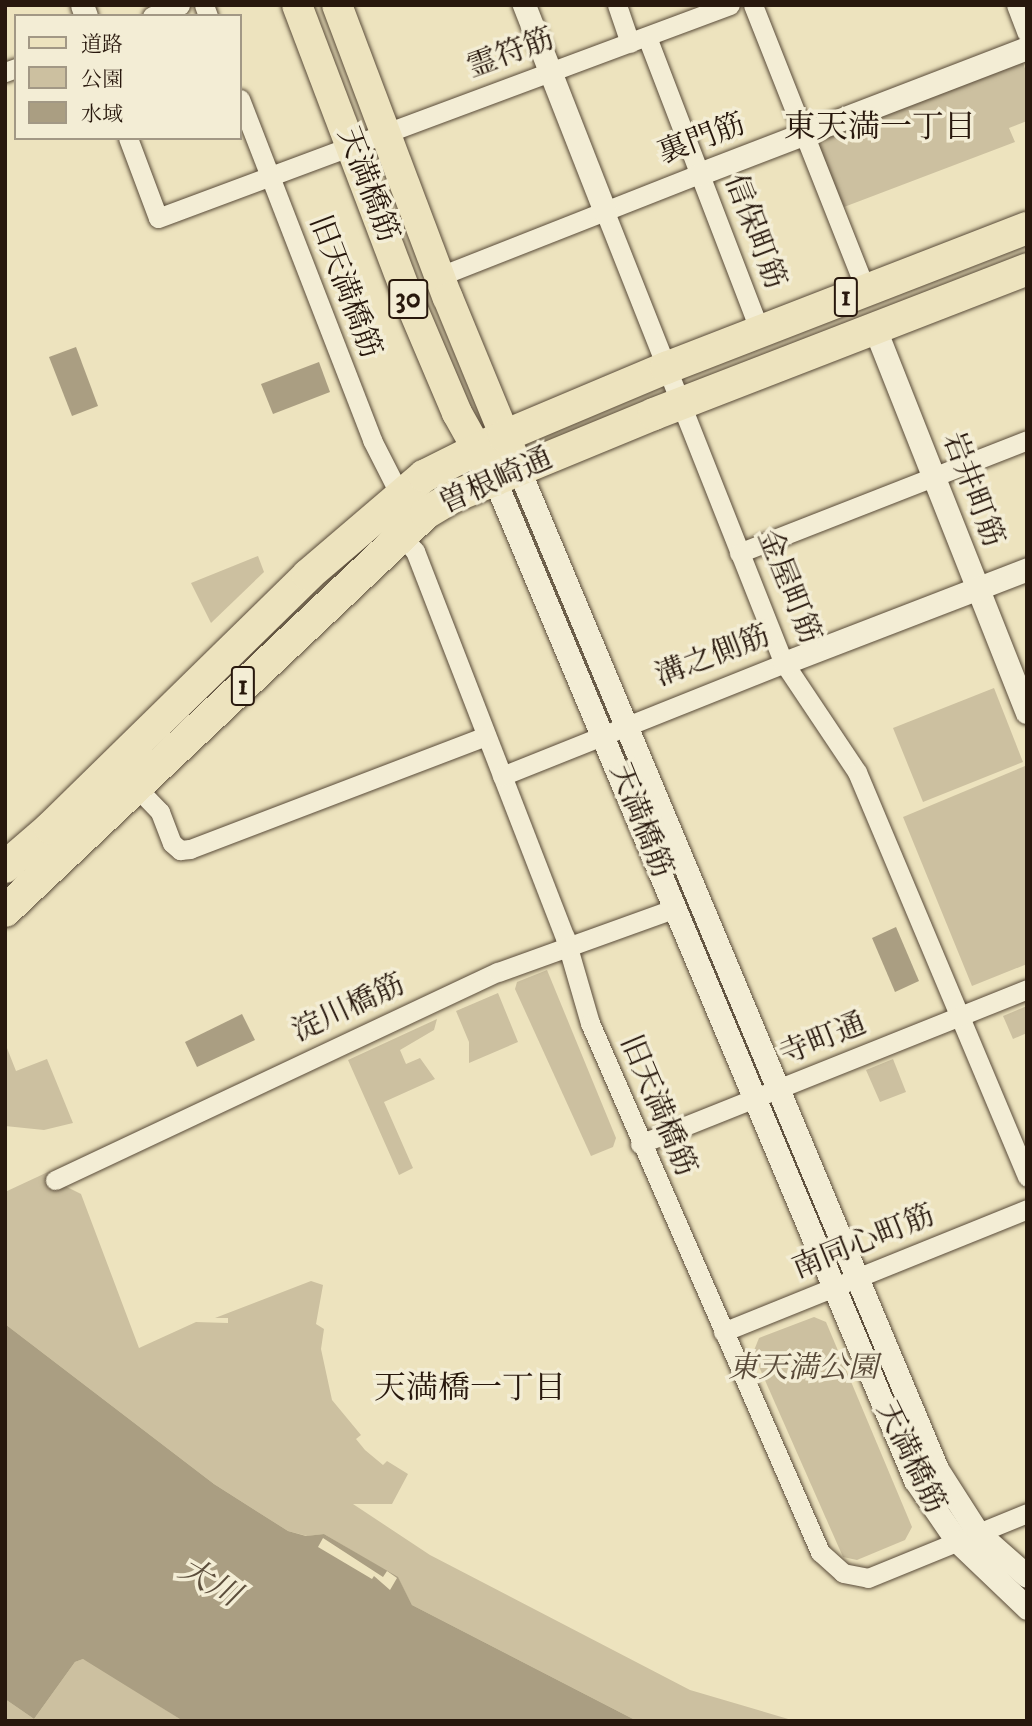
<!DOCTYPE html>
<meta charset="utf-8">
<style>
body{margin:0}
#map{position:relative;width:1032px;height:1726px;overflow:hidden;background:#ede3be;font-family:"IM FELL DW Pica","Noto Serif JP",serif}
div>[style]{position:absolute}
.green>*{inset:0;background:#ccc0a0}
.water>*{inset:0;background:#aa9e82}
.pier>*{inset:0;background:#ede3be}
.roads{filter:drop-shadow(0 0 2px #594b39) drop-shadow(0 0 2px #594b39)}
.minor>*{height:19px;margin:-9.5px;padding:0 9.5px;transform-origin:9.5px;border-radius:9.5px;background:#f3edd5}
.tertiary>*{height:23px;margin:-11.5px;padding:0 11.5px;transform-origin:11.5px;border-radius:11.5px;background:#f3edd5}
.primary>*{height:30px;margin:-15px;padding:0 15px;transform-origin:15px;border-radius:15px;background:#ede3be}
.trunk>*{height:32px;margin:-16px;padding:0 16px;transform-origin:16px;border-radius:16px;background:#ede3be}
span{translate:-50% -50%;white-space:nowrap;text-align:center;line-height:1.15;-webkit-text-stroke:7px #f3edd5;paint-order:stroke}
.shield-label span{padding:2px 5px;background:#f3edd5;border:2px solid;border-radius:5px;-webkit-text-stroke-width:0}
.shield-label{font-size:28px;color:#28180d;font-weight:700}
.street-label{font-size:30px;color:#28180d}
.park-label{font-size:30px;color:#594a39;font-style:italic}
.neighbourhood-label{font-size:32px;color:#28180d}
.water-label{font-size:32px;color:#5c4e3c;font-style:italic}
.frame{position:absolute;inset:0;border:7px solid #28180d;pointer-events:none}
.legend{position:absolute;left:14px;top:14px;width:228px;height:126px;box-sizing:border-box;background:#f3edd5;border:2px solid #a29885;margin:0;padding:9px 12px;list-style:none;font-size:21px;color:#28180d}
.legend li{display:flex;align-items:center;gap:14px;height:35px}
.legend b{width:35px;border:2px solid #a29885}
</style>
<div id="map">
<div class="green">
<i style="clip-path:polygon(1022px 60px,1027px 74px,1027px 121px,1009px 128px,1015px 142px,844px 207px,815px 136px)"></i>
<i style="clip-path:polygon(258px 556px,264px 572px,211px 623px,191px 583px)"></i>
<i style="clip-path:polygon(994px 688px,1023px 762px,923px 802px,893px 728px)"></i>
<i style="clip-path:polygon(1025px 766px,1027px 964px,972px 986px,903px 817px)"></i>
<i style="clip-path:polygon(547px 970px,616px 1138px,613px 1147px,591px 1156px,515px 989px,517px 982px)"></i>
<i style="clip-path:polygon(498px 993px,518px 1042px,469px 1063px,469px 1042px,456px 1011px)"></i>
<i style="clip-path:polygon(1027px 1006px,1027px 1033px,1013px 1039px,1003px 1016px)"></i>
<i style="clip-path:polygon(437px 1019px,434px 1030px,400px 1050px,406px 1064px,420px 1058px,435px 1079px,384px 1102px,413px 1168px,399px 1175px,348px 1060px)"></i>
<i style="clip-path:polygon(5px 1043px,16px 1071px,47px 1059px,73px 1123px,44px 1130px,5px 1126px)"></i>
<i style="clip-path:polygon(893px 1059px,906px 1092px,880px 1102px,866px 1070px)"></i>
<i style="clip-path:polygon(50px 1171px,59px 1188px,65px 1186px,81px 1194px,139px 1348px,196px 1322px,228px 1323px,228px 1318px,215px 1318px,311px 1281px,323px 1285px,316px 1324px,324px 1329px,321px 1349px,332px 1400px,361px 1435px,356px 1439px,365px 1450px,383px 1465px,387px 1461px,408px 1474px,392px 1504px,353px 1504px,430px 1555px,690px 1690px,795px 1721px,637px 1721px,412px 1605px,398px 1578px,324px 1534px,307px 1536px,288px 1531px,214px 1484px,5px 1324px,5px 1192px)"></i>
<i style="clip-path:polygon(814px 1317px,826px 1322px,912px 1527px,905px 1540px,857px 1560px,843px 1557px,753px 1353px,759px 1338px)"></i>
<i style="clip-path:polygon(83px 1659px,89px 1661px,183px 1721px,5px 1721px,5px 1699px,34px 1719px,75px 1662px)"></i>
</div>
<div class="water">
<i style="clip-path:polygon(76px 347px,98px 406px,72px 416px,49px 357px)"></i>
<i style="clip-path:polygon(319px 362px,330px 392px,273px 414px,261px 384px)"></i>
<i style="clip-path:polygon(896px 927px,919px 981px,895px 992px,872px 938px)"></i>
<i style="clip-path:polygon(242px 1014px,255px 1040px,197px 1067px,185px 1042px)"></i>
<i style="clip-path:polygon(5px 1324px,214px 1484px,288px 1531px,306px 1536px,324px 1534px,398px 1577px,412px 1605px,637px 1721px,183px 1721px,83px 1659px,75px 1662px,34px 1719px,5px 1699px)"></i>
</div>
<div class="pier">
<i style="clip-path:polygon(323px 1538px,383px 1577px,387px 1571px,397px 1578px,390px 1590px,374px 1576px,372px 1579px,318px 1547px)"></i>
</div>
<div class="roads">
<div class="minor">
<i style="left:204px;top:5px;width:12px;rotate:70deg"></i>
<i style="left:617px;top:5px;width:40px;rotate:71.1deg"></i>
<i style="left:753px;top:5px;width:307px;rotate:68.4deg"></i>
<i style="left:1016px;top:5px;width:30px;rotate:69deg"></i>
<i style="left:152px;top:16px;width:30px;rotate:-21deg"></i>
<i style="left:647px;top:37px;width:316px;rotate:69deg"></i>
<i style="left:5px;top:72px;width:12px;rotate:-20deg"></i>
<i style="left:240px;top:99px;width:366px;rotate:68.8deg"></i>
<i style="left:372px;top:440px;width:59px;rotate:63deg"></i>
<i style="left:128px;top:138px;width:85px;rotate:69.4deg"></i>
<i style="left:158px;top:218px;width:610px;rotate:-20.42deg"></i>
<i style="left:605px;top:212px;width:485px;rotate:68.4deg"></i>
<i style="left:784px;top:663px;width:131px;rotate:56.2deg"></i>
<i style="left:857px;top:772px;width:439px;rotate:67.2deg"></i>
<i style="left:440px;top:276px;width:278px;rotate:-21.5deg"></i>
<i style="left:400px;top:534px;width:23px;rotate:49deg"></i>
<i style="left:415px;top:551px;width:414px;rotate:68.8deg"></i>
<i style="left:565px;top:937px;width:90px;rotate:73.8deg"></i>
<i style="left:590px;top:1023px;width:577px;rotate:66.5deg"></i>
<i style="left:820px;top:1552px;width:31px;rotate:42deg"></i>
<i style="left:843px;top:1573px;width:25px;rotate:11deg"></i>
<i style="left:868px;top:1578px;width:172px;rotate:-22.2deg"></i>
<i style="left:739px;top:553px;width:309px;rotate:-21.4deg"></i>
<i style="left:502px;top:776px;width:304px;rotate:-21.8deg"></i>
<i style="left:137px;top:788px;width:33px;rotate:46deg"></i>
<i style="left:160px;top:812px;width:33px;rotate:69deg"></i>
<i style="left:172px;top:843px;width:11px;rotate:41deg"></i>
<i style="left:180px;top:850px;width:10px;rotate:-6deg"></i>
<i style="left:190px;top:849px;width:317px;rotate:-20.9deg"></i>
<i style="left:640px;top:1144px;width:417px;rotate:-21.8deg"></i>
<i style="left:55px;top:1180px;width:489px;rotate:-25.2deg"></i>
<i style="left:498px;top:972px;width:189px;rotate:-19.8deg"></i>
<i style="left:723px;top:1332px;width:328px;rotate:-22deg"></i>
</div>
<div class="tertiary">
<i style="left:82px;top:5px;width:12px;rotate:70deg"></i>
<i style="left:524px;top:5px;width:222px;rotate:68.6deg"></i>
<i style="left:699px;top:174px;width:351px;rotate:-21deg"></i>
<i style="left:875px;top:329px;width:412px;rotate:68.4deg"></i>
<i style="left:519px;top:470px;width:1083px;rotate:67.29deg"></i>
<i style="left:937px;top:1469px;width:76px;rotate:57.4deg"></i>
<i style="left:978px;top:1533px;width:65px;rotate:41.3deg"></i>
<i style="left:495px;top:481px;width:1084px;rotate:67.2deg"></i>
<i style="left:915px;top:1480px;width:74px;rotate:55.5deg"></i>
<i style="left:957px;top:1541px;width:97px;rotate:43.7deg"></i>
<i style="left:784px;top:663px;width:261px;rotate:-21.1deg"></i>
</div>
<div class="primary">
<i style="left:297px;top:5px;width:316px;rotate:69.2deg"></i>
<i style="left:409px;top:300px;width:123px;rotate:67deg"></i>
<i style="left:457px;top:413px;width:78px;rotate:60.8deg"></i>
<i style="left:337px;top:5px;width:313px;rotate:69.3deg"></i>
<i style="left:448px;top:298px;width:186px;rotate:67.6deg"></i>
</div>
<div class="trunk">
<i style="left:5px;top:867px;width:60px;rotate:-40.9deg"></i>
<i style="left:50px;top:828px;width:361px;rotate:-44.4deg"></i>
<i style="left:308px;top:575px;width:153px;rotate:-40.5deg"></i>
<i style="left:424px;top:476px;width:89px;rotate:-26.6deg"></i>
<i style="left:504px;top:436px;width:176px;rotate:-22.8deg"></i>
<i style="left:666px;top:368px;width:387px;rotate:-21.2deg"></i>
<i style="left:5px;top:911px;width:579px;rotate:-43.39deg"></i>
<i style="left:426px;top:513px;width:31px;rotate:-31deg"></i>
<i style="left:453px;top:497px;width:217px;rotate:-22.4deg"></i>
<i style="left:654px;top:414px;width:400px;rotate:-21.2deg"></i>
</div>
</div>
<div class="shield-label">
<span style="left:846px;top:297px">1</span>
<span style="left:408px;top:299px">30</span>
<span style="left:243px;top:686px">1</span>
</div>
<div class="street-label">
<span style="left:511px;top:54px;rotate:-20deg">霊符筋</span>
<span style="left:702px;top:140px;rotate:-21deg">裏門筋</span>
<span style="left:367px;top:185px;rotate:69deg">天満橋筋</span>
<span style="left:754px;top:232px;rotate:69deg">信保町筋</span>
<span style="left:344px;top:287px;rotate:69deg">旧天満橋筋</span>
<span style="left:496px;top:482px;rotate:-24deg">曽根崎通</span>
<span style="left:972px;top:490px;rotate:69deg">岩井町筋</span>
<span style="left:788px;top:587px;rotate:68deg">金屋町筋</span>
<span style="left:713px;top:657px;rotate:-21deg">溝之側筋</span>
<span style="left:640px;top:821px;rotate:68deg">天満橋筋</span>
<span style="left:349px;top:1009px;rotate:-25deg">淀川橋筋</span>
<span style="left:823px;top:1040px;rotate:-22deg">寺町通</span>
<span style="left:657px;top:1106px;rotate:67deg">旧天満橋筋</span>
<span style="left:864px;top:1243px;rotate:-22deg">南同心町筋</span>
<span style="left:910px;top:1458px;rotate:64deg">天満橋筋</span>
</div>
<div class="park-label">
<span style="left:803px;top:1369px">東天満公園</span>
</div>
<div class="neighbourhood-label">
<span style="left:880px;top:128px">東天満一丁目</span>
<span style="left:470px;top:1389px">天満橋一丁目</span>
</div>
<div class="water-label">
<span style="left:209px;top:1583px;rotate:30deg">大川</span>
</div>
<div class="frame"></div>
<ul class="legend">
<li><b style="height:9px;background:#ede3be"></b>道路</li>
<li><b style="height:19px;background:#ccc0a0"></b>公園</li>
<li><b style="height:19px;background:#aa9e82"></b>水域</li>
</ul>
</div>
